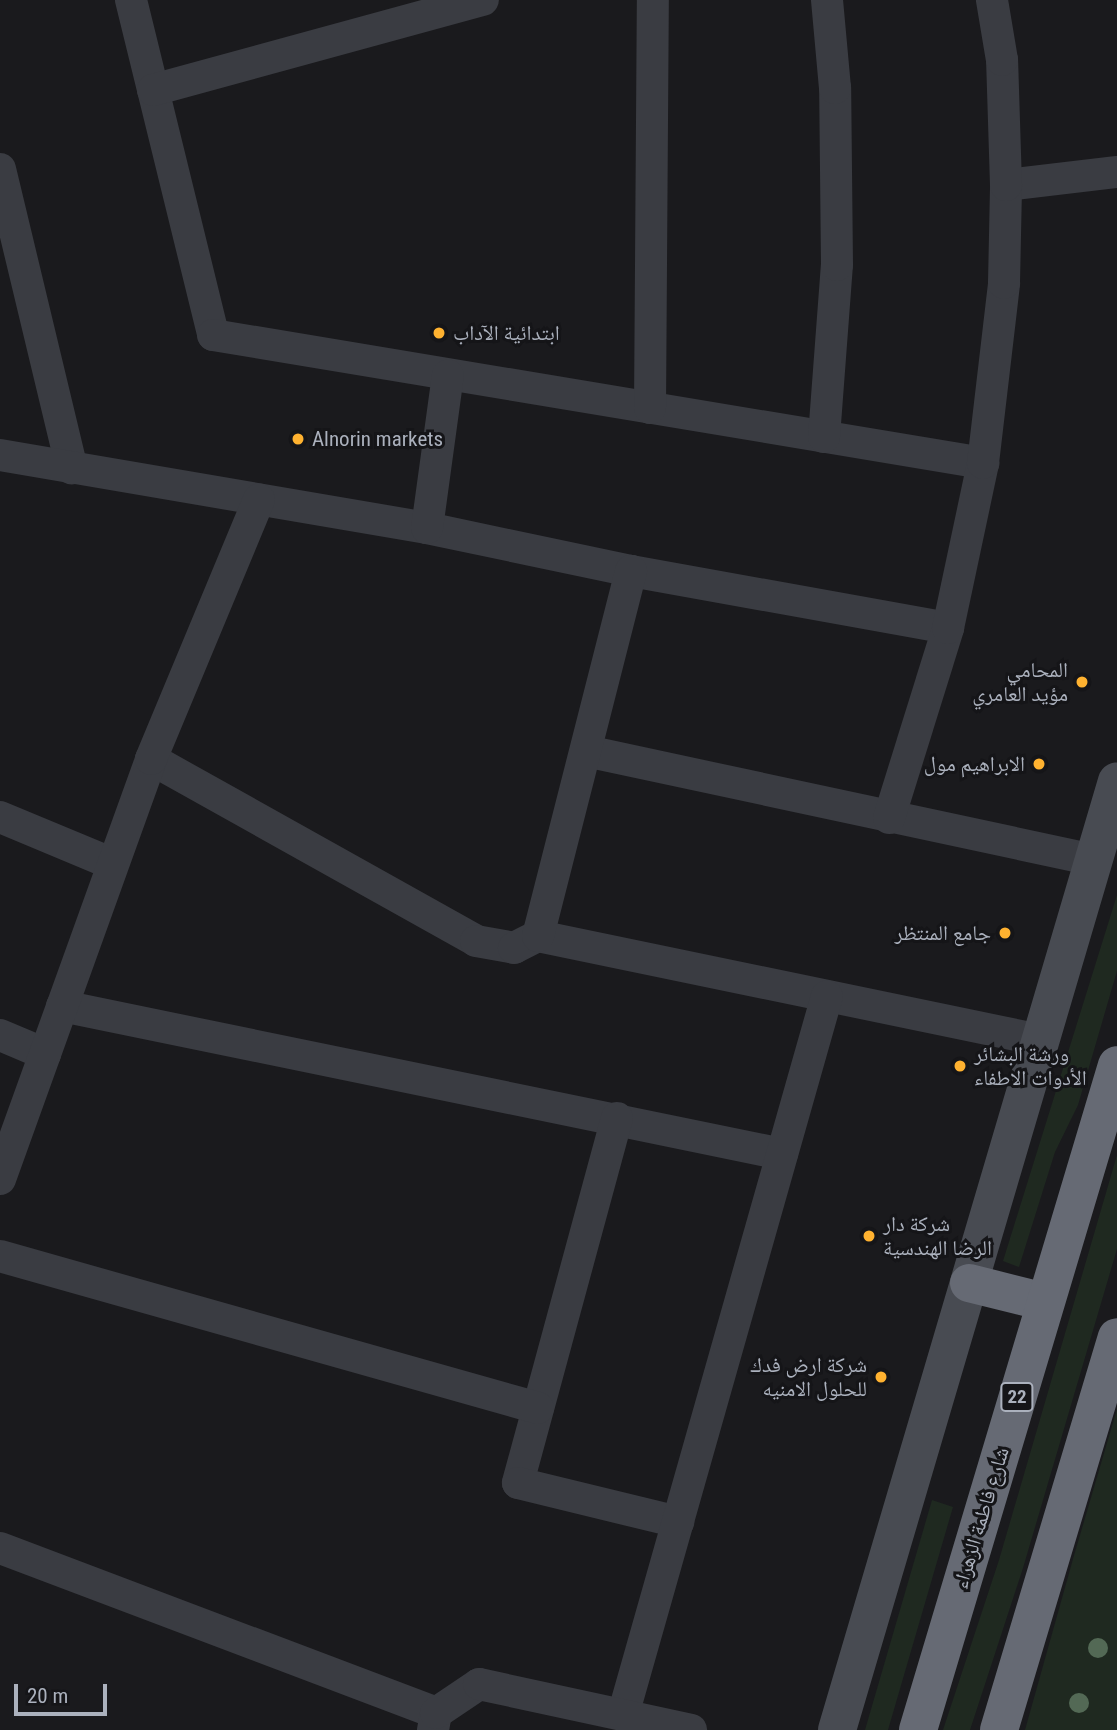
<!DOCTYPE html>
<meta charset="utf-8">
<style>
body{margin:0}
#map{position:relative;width:1117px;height:1730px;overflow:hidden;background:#1a1a1d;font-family:"Roboto Condensed","Noto Naskh Arabic",sans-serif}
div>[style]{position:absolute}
.green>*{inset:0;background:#1f2920}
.street>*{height:32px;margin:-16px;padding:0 16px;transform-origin:16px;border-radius:16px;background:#3a3c42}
.secondary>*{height:38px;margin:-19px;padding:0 19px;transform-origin:19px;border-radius:19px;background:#484b52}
.highway>*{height:38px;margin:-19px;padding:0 19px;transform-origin:19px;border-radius:19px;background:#666a74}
.trees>*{width:20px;height:20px;margin:-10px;border-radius:50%;background:#536955}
.dots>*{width:19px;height:19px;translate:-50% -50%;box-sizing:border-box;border:4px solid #151518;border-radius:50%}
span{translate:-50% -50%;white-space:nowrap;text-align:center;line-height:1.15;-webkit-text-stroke:6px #151518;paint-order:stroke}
.shield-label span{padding:2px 5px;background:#151518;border:2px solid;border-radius:5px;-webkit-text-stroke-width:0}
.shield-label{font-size:19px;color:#abb1bd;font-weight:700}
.poi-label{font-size:21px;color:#abb1bd}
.left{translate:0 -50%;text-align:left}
.right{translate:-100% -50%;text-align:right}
.street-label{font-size:21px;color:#abb1bd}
.scale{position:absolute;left:14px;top:1684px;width:93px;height:32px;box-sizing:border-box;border:4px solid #abb1bd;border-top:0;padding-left:9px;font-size:21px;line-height:24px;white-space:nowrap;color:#abb1bd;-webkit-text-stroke:5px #151518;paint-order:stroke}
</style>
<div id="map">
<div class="green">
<i style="clip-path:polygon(1117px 895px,1117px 971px,1078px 1105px,1055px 1152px,1019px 1267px,1003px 1261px)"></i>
<i style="clip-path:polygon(1117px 1155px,1117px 1249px,1023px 1568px,970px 1730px,943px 1730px,999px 1560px)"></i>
<i style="clip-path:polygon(1117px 1409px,1117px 1730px,1025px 1730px,1073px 1559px)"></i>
<i style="clip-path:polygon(932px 1500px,953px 1507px,888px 1730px,865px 1730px)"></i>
</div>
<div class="street">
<i style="left:131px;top:0;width:345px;rotate:76.2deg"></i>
<i style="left:213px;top:335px;width:781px;rotate:9.44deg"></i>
<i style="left:153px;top:90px;width:342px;rotate:-15.3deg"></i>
<i style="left:0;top:169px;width:308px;rotate:76.5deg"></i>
<i style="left:1006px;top:185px;width:112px;rotate:-6.7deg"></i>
<i style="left:650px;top:408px;width:408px;rotate:-89.6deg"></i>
<i style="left:824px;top:437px;width:172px;rotate:-85.7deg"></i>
<i style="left:837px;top:265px;width:177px;rotate:-90.6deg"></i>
<i style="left:835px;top:88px;width:88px;rotate:-95.2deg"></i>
<i style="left:0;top:455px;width:433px;rotate:9.7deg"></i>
<i style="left:427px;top:528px;width:208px;rotate:11.9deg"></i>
<i style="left:631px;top:571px;width:322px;rotate:10.2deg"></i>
<i style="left:427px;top:528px;width:154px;rotate:-82.2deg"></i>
<i style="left:586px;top:751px;width:520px;rotate:12.11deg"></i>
<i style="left:151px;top:759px;width:372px;rotate:29.2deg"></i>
<i style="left:476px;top:941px;width:39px;rotate:10deg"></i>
<i style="left:514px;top:948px;width:27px;rotate:-27deg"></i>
<i style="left:538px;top:936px;width:513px;rotate:11.7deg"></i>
<i style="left:0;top:817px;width:122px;rotate:22.6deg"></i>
<i style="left:889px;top:818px;width:199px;rotate:-72.7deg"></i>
<i style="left:948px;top:628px;width:169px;rotate:-78deg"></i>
<i style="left:983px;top:463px;width:181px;rotate:-83.3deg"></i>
<i style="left:1004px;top:283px;width:98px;rotate:-88.8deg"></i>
<i style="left:1006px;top:185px;width:125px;rotate:-91.8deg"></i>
<i style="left:1002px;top:60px;width:61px;rotate:-99.5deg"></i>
<i style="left:538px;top:936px;width:377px;rotate:-75.7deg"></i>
<i style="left:62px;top:1006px;width:735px;rotate:11.62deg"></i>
<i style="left:0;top:1035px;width:49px;rotate:22.9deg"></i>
<i style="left:617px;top:1118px;width:378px;rotate:105.2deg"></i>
<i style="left:518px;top:1483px;width:165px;rotate:13.7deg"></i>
<i style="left:0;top:1179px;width:446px;rotate:-70.2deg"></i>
<i style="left:151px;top:759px;width:281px;rotate:-67.4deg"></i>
<i style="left:0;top:1256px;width:559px;rotate:15.78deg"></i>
<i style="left:0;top:1548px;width:466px;rotate:20.7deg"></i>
<i style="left:623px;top:1715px;width:747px;rotate:-74.16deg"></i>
<i style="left:433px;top:1730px;width:17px;rotate:-80deg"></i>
<i style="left:436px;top:1713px;width:52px;rotate:-34deg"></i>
<i style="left:479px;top:1684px;width:217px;rotate:12.2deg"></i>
</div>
<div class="secondary">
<i style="left:837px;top:1730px;width:989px;rotate:-73.56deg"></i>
</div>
<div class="highway">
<i style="left:969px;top:1283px;width:78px;rotate:14deg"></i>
<i style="left:918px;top:1730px;width:694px;rotate:-73.34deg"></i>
<i style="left:999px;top:1730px;width:410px;rotate:-73.3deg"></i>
</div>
<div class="trees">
<i style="left:1098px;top:1648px"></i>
<i style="left:1079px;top:1703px"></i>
</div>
<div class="dots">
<i style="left:439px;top:333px;background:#ffb230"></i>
<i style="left:298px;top:439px;background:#ffb230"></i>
<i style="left:1082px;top:682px;background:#ffb230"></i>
<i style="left:1039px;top:764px;background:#ffb230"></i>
<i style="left:1005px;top:933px;background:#ffb230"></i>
<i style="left:960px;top:1066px;background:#ffb230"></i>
<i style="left:869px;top:1236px;background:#ffb230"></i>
<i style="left:881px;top:1377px;background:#ffb230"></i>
</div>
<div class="shield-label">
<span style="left:1017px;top:1397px">22</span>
</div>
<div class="poi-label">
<span class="left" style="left:453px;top:333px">ابتدائية الآداب</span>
<span class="left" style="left:312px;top:439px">Alnorin markets</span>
<span class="right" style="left:1068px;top:682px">المحامي<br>مؤيد العامري</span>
<span class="right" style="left:1025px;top:764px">الابراهيم مول</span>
<span class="right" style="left:991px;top:933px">جامع المنتظر</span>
<span class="left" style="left:974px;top:1066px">ورشة البشائر<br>الأدوات الاطفاء</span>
<span class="left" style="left:883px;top:1236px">شركة دار<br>الرضا الهندسية</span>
<span class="right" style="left:867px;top:1377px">شركة ارض فدك<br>للحلول الامنيه</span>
</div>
<div class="street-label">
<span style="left:981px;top:1518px;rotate:-73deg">شارع فاطمة الزهراء</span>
</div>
<div class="scale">20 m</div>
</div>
